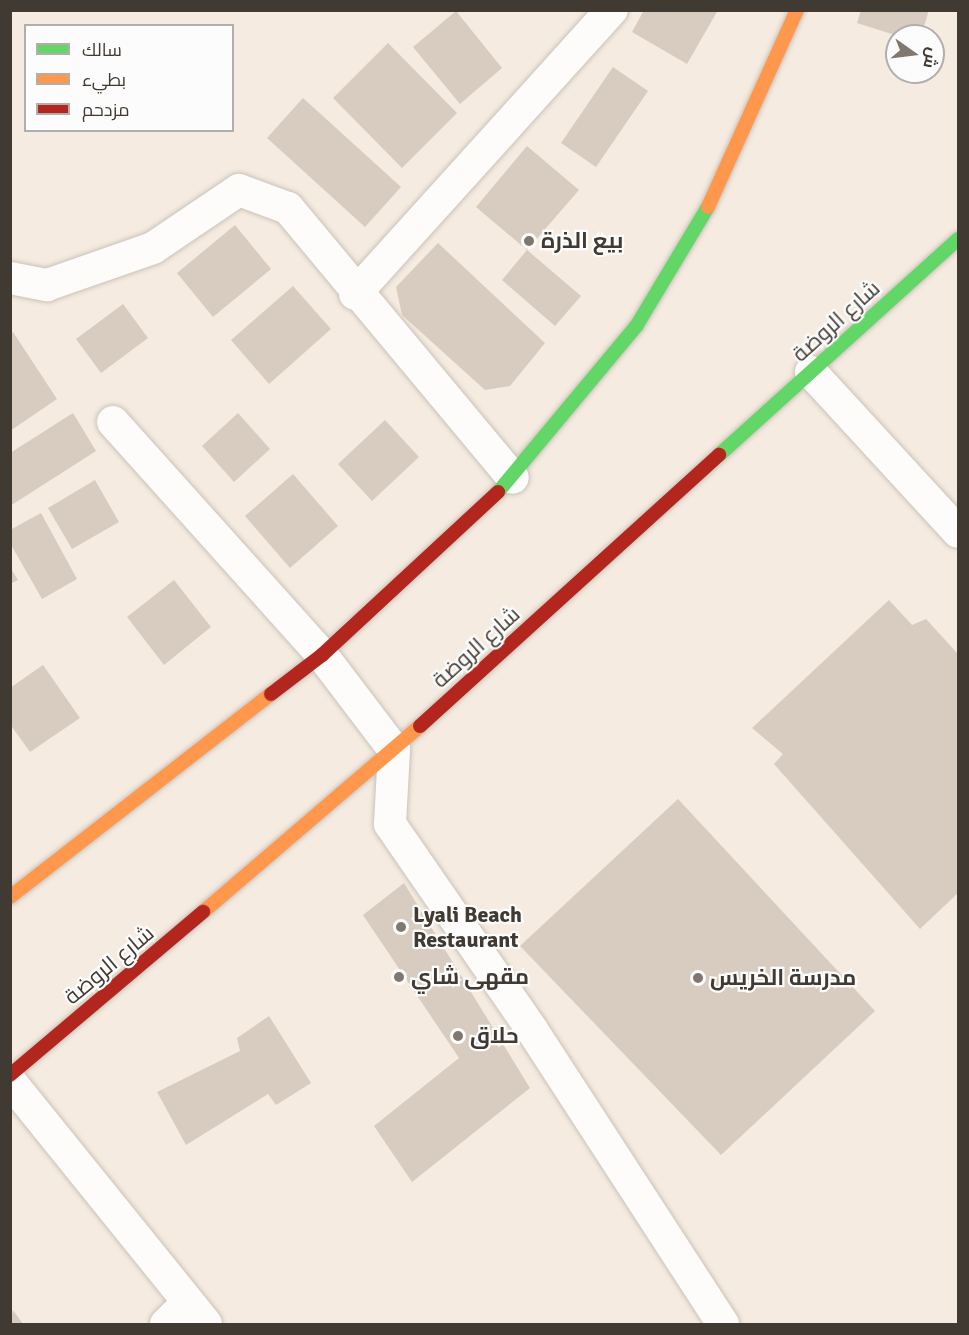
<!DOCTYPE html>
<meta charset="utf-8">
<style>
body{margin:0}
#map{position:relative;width:969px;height:1335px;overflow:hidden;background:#f5ebe0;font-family:Signika,Cairo,sans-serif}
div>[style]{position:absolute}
.building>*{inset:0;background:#d7ccbf}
.roads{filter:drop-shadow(0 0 2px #cac2ba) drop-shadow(0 0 2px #cac2ba)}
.street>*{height:32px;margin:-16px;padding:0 16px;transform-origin:16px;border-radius:16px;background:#fefcfa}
.fast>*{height:14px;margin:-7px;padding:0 7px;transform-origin:7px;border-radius:7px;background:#63d668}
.slow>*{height:14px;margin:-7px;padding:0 7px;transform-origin:7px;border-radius:7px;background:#ff974d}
.jam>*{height:14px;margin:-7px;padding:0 7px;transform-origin:7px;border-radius:7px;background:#b3261e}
.dots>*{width:16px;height:16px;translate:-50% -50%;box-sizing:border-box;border:3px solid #fcfcfc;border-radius:50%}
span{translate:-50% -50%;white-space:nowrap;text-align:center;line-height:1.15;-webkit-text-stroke:4.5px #fcfcfc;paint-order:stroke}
.poi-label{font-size:22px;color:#413a32;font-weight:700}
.left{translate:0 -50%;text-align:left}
.street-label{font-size:22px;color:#413a32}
.frame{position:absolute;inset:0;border:12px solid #413a32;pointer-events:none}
.legend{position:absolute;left:24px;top:24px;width:210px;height:108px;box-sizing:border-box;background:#fcfcfc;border:2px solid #b1aeab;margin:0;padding:8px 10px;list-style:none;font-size:18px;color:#413a32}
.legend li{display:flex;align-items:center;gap:12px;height:30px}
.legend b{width:30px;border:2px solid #b1aeab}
.north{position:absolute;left:885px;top:24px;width:60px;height:60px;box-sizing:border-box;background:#fcfcfc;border:2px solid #b1aeab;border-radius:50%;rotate:104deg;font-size:16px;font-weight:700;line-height:24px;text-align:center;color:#413a32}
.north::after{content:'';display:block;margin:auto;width:21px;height:27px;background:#80786f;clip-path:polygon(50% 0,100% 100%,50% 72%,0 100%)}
</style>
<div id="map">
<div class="building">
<i style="clip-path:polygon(644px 10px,718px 10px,687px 64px,632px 32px)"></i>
<i style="clip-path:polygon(861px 10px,929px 10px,921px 36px,898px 36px,857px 23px)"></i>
<i style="clip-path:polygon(456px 11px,502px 68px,460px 104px,413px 47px)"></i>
<i style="clip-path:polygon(388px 43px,457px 113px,402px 168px,333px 98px)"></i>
<i style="clip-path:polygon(613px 67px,648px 91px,596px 167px,561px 143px)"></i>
<i style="clip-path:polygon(303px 98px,401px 187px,365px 227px,267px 138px)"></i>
<i style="clip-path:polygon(527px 146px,579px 190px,527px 250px,476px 207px)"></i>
<i style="clip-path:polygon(235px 225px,271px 269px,213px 317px,177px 273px)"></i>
<i style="clip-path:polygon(438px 243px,545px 343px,510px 386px,485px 390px,402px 315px,396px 287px)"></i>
<i style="clip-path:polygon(527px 250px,581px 296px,555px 326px,502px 280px)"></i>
<i style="clip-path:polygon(293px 286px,331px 329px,269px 384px,231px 340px)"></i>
<i style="clip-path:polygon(123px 304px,148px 338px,101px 373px,76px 339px)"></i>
<i style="clip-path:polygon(13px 332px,57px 399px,10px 431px,10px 334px)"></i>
<i style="clip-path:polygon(73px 413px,96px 451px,10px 506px,10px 453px)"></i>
<i style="clip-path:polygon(238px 413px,270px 449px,234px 482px,202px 446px)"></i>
<i style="clip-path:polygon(385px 420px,419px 457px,372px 501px,338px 464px)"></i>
<i style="clip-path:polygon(293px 474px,338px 526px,290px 568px,245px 516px)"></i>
<i style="clip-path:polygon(95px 480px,119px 522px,72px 549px,48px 508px)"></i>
<i style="clip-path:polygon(41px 513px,77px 579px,42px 599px,10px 543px,10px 530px)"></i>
<i style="clip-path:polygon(10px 567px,18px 580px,10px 584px)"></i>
<i style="clip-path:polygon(174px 580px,211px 627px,164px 665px,127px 617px)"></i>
<i style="clip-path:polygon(889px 600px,912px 625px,926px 619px,958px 654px,958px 893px,920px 929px,774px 764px,783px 754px,752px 728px)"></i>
<i style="clip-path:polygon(43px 665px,80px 718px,30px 752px,10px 724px,10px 688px)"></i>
<i style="clip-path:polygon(678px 799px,875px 1011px,721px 1155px,520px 946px)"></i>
<i style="clip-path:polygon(404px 883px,530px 1088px,412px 1182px,374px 1126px,459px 1058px,363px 915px)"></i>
<i style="clip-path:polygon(269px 1016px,311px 1083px,276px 1105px,268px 1094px,186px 1145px,157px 1092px,240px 1051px,237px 1038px)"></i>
<i style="clip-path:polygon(13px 1310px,23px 1324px,10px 1324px)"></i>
</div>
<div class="roads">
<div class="street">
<i style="left:10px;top:278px;width:38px;rotate:11deg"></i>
<i style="left:47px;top:285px;width:112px;rotate:-19.2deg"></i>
<i style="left:153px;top:248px;width:104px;rotate:-34deg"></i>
<i style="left:239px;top:190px;width:52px;rotate:20.2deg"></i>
<i style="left:288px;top:208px;width:351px;rotate:50.2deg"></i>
<i style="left:355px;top:294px;width:383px;rotate:-47.9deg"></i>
<i style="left:811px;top:372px;width:217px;rotate:47.4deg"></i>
<i style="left:113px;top:422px;width:313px;rotate:48.1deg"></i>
<i style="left:322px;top:655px;width:119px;rotate:52.8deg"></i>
<i style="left:394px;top:750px;width:74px;rotate:93.1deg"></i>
<i style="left:390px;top:824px;width:250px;rotate:55.4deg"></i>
<i style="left:532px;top:1030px;width:351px;rotate:57deg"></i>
<i style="left:10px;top:1081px;width:312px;rotate:51.1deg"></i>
<i style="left:166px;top:1324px;width:28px;rotate:-44deg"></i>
</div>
<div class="fast">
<i style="left:719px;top:455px;width:322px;rotate:-42.1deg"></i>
<i style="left:498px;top:492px;width:217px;rotate:-50.2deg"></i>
<i style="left:637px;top:325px;width:138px;rotate:-59deg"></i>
</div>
<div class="slow">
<i style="left:708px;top:207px;width:216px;rotate:-65.7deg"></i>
<i style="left:10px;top:897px;width:331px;rotate:-37.9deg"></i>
<i style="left:203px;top:912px;width:286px;rotate:-40.6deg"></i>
</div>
<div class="jam">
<i style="left:271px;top:694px;width:64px;rotate:-37.4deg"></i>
<i style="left:322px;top:655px;width:240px;rotate:-42.8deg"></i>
<i style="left:420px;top:726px;width:404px;rotate:-42.2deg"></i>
<i style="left:10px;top:1075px;width:253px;rotate:-40.2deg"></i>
</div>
</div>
<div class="dots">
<i style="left:529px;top:241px;background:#80786f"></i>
<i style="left:401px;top:927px;background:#80786f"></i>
<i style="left:399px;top:977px;background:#80786f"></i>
<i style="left:698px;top:978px;background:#80786f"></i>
<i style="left:458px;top:1036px;background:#80786f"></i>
</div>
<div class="poi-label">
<span class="left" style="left:541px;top:241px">بيع الذرة</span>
<span class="left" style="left:413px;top:927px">Lyali Beach<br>Restaurant</span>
<span class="left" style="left:411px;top:977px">مقهى شاي</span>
<span class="left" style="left:710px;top:978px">مدرسة الخريس</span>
<span class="left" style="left:470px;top:1036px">حلاق</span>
</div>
<div class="street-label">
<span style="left:836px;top:321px;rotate:-42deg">شارع الروضة</span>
<span style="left:476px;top:647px;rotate:-42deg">شارع الروضة</span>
<span style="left:109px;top:965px;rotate:-40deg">شارع الروضة</span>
</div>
<div class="frame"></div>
<ul class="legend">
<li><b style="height:8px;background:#63d668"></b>سالك</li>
<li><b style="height:8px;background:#ff974d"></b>بطيء</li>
<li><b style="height:8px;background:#b3261e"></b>مزدحم</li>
</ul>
<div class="north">ش</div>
</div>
